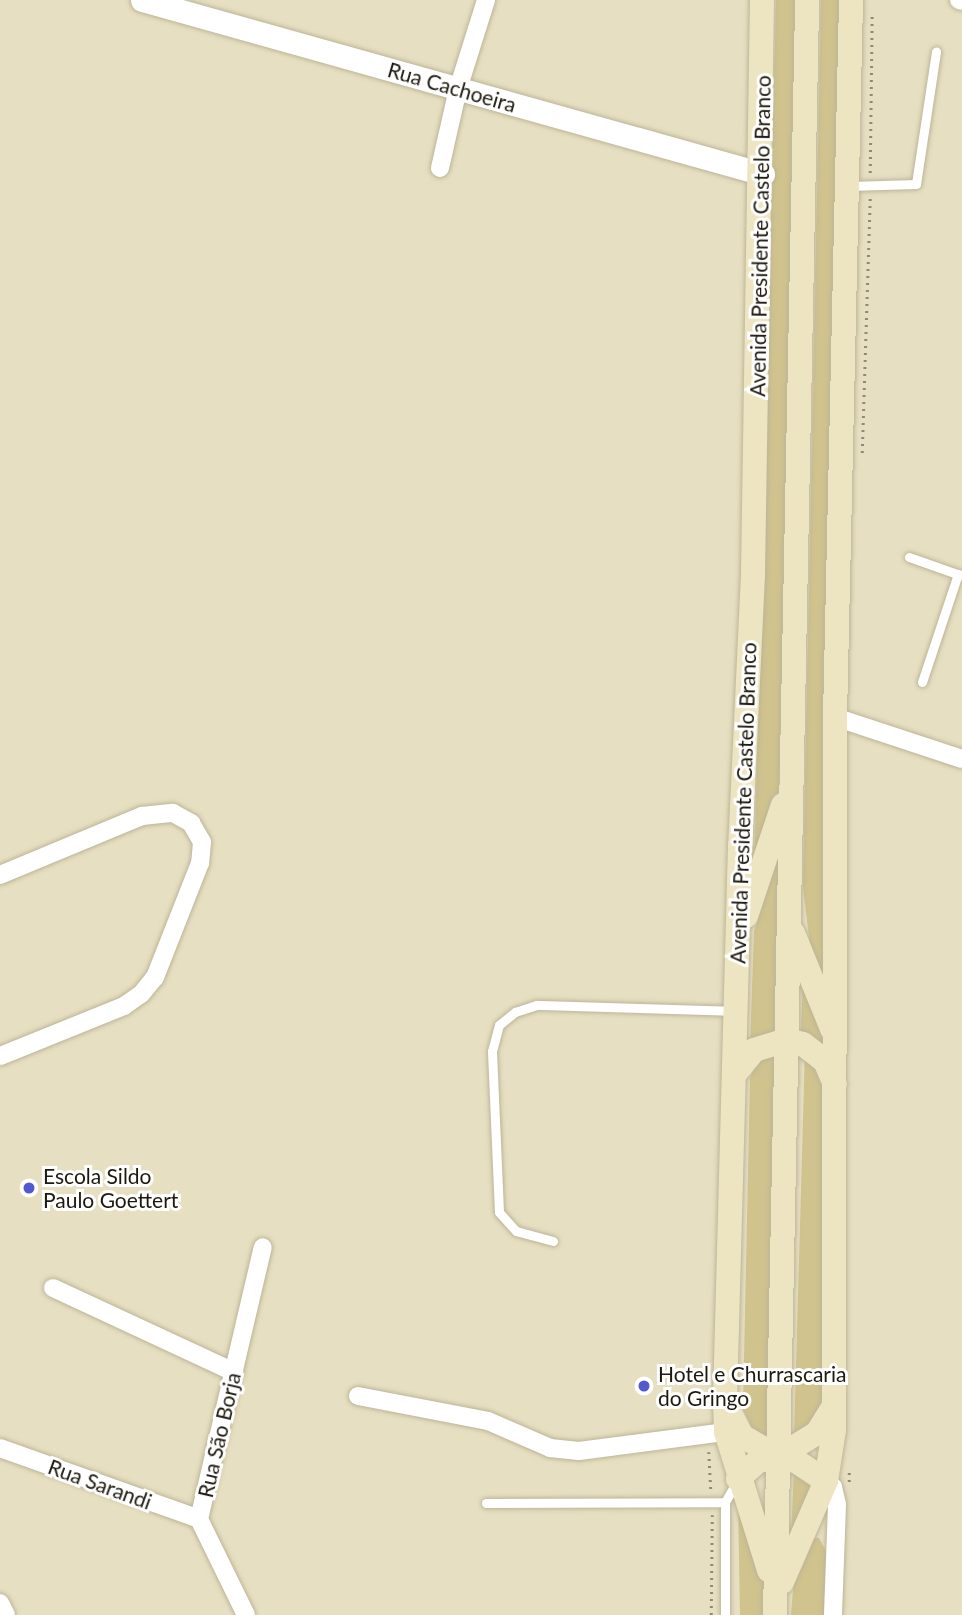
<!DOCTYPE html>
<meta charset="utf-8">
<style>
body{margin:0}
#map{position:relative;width:962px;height:1615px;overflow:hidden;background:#e7dfc1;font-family:Lato,sans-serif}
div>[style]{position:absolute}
.green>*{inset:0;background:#d0c38e}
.path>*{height:2.5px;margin-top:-1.25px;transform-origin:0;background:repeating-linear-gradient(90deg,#908a74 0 2px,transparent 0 7px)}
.roads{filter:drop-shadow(0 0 2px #bcb598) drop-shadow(0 0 2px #bcb598)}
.service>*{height:9px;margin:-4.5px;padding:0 4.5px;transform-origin:4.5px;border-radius:4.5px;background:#fff}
.minor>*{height:18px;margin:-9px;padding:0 9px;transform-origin:9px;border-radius:9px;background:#fff}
.tertiary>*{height:23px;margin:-11.5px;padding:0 11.5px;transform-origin:11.5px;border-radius:11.5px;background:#fff}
.secondary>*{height:24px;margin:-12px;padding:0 12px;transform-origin:12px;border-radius:12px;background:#ede5c2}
.dots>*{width:19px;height:19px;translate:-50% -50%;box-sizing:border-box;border:4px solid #fff;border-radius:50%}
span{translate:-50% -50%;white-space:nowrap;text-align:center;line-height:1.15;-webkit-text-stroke:6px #fff;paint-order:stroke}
.street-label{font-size:21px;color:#1c190e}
.poi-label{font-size:21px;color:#1c190e}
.left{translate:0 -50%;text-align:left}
</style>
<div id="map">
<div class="green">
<i style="clip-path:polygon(776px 0,797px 0,779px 805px,754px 881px)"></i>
<i style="clip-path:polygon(821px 0,846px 0,831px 1008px,812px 961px,803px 888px)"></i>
<i style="clip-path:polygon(781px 849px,778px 1030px,750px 1046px,754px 931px)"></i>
<i style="clip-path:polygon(803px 972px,831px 1049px,801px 1032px)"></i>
<i style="clip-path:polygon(805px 1048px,822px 1063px,823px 1409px,794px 1438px)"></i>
<i style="clip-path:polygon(777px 1049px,770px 1439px,752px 1428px,743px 1408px,750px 1078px,758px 1060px)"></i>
<i style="clip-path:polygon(794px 1466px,817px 1481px,791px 1541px)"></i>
<i style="clip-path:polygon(738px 1499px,764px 1577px,764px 1615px,740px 1615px)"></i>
<i style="clip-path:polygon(813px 1538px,819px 1538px,829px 1556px,826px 1615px,791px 1615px,794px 1577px)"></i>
</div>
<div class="path">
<i style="left:870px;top:173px;width:157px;rotate:-89.3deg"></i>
<i style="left:862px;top:453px;width:255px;rotate:-88.2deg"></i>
<i style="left:709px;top:1452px;width:38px;rotate:87deg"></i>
<i style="left:849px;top:1482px;width:14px;rotate:-90deg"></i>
<i style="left:711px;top:1615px;width:100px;rotate:-89.4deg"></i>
</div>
<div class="roads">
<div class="service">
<i style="left:849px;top:186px;width:67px;rotate:-1.7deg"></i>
<i style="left:916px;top:184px;width:134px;rotate:-81.4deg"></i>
<i style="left:909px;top:557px;width:54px;rotate:19.4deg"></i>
<i style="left:922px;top:682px;width:114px;rotate:-71.6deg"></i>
<i style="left:553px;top:1241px;width:38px;rotate:-165deg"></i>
<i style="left:516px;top:1231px;width:25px;rotate:-132deg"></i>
<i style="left:499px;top:1212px;width:161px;rotate:-92.5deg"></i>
<i style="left:492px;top:1051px;width:27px;rotate:-75deg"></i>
<i style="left:499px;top:1025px;width:21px;rotate:-39deg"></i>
<i style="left:515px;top:1012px;width:23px;rotate:-18deg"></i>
<i style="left:537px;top:1005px;width:197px;rotate:1.7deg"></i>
<i style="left:486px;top:1503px;width:239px;rotate:-0.2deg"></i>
<i style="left:725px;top:1615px;width:113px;rotate:-90deg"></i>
<i style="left:725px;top:1502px;width:24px;rotate:-60deg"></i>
</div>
<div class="minor">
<i style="left:959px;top:0;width:3px;rotate:18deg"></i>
<i style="left:440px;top:168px;width:81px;rotate:-77.2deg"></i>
<i style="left:458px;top:89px;width:93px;rotate:-72.5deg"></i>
<i style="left:835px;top:717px;width:134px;rotate:18.3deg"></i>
<i style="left:0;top:875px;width:154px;rotate:-22.6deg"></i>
<i style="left:142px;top:816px;width:31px;rotate:-6deg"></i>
<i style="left:173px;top:813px;width:21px;rotate:29deg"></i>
<i style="left:191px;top:823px;width:22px;rotate:60deg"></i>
<i style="left:202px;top:842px;width:21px;rotate:95deg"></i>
<i style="left:200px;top:863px;width:123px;rotate:111.5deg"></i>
<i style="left:155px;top:977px;width:22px;rotate:129deg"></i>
<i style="left:141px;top:994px;width:21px;rotate:145deg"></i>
<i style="left:124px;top:1006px;width:134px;rotate:158deg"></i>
<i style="left:53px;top:1288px;width:200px;rotate:24.9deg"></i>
<i style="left:358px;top:1396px;width:132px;rotate:10.9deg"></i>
<i style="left:488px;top:1421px;width:68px;rotate:23.5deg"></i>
<i style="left:550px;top:1448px;width:29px;rotate:6deg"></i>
<i style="left:579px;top:1451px;width:148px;rotate:-7.4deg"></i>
<i style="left:0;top:1448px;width:211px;rotate:19.6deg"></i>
<i style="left:826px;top:1481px;width:9px;rotate:41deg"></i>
<i style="left:833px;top:1487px;width:18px;rotate:77deg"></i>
<i style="left:837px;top:1505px;width:110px;rotate:92.1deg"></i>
<i style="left:0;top:1603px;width:13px;rotate:63deg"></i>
<i style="left:246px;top:1615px;width:107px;rotate:-116.1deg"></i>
<i style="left:199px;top:1519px;width:279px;rotate:-76.8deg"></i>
</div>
<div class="tertiary">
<i style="left:142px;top:0;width:645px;rotate:15.65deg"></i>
</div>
<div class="secondary">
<i style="left:762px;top:0;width:574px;rotate:90.9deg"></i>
<i style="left:753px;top:574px;width:271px;rotate:92.7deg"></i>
<i style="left:740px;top:845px;width:556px;rotate:91.55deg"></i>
<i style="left:725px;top:1401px;width:31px;rotate:88deg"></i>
<i style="left:726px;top:1432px;width:145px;rotate:72.7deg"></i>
<i style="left:746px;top:916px;width:117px;rotate:-71.6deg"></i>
<i style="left:793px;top:933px;width:104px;rotate:67.9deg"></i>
<i style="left:734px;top:1075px;width:32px;rotate:-51deg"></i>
<i style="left:754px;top:1050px;width:34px;rotate:-17deg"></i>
<i style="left:786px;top:1040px;width:17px;rotate:13deg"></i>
<i style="left:803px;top:1044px;width:28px;rotate:38deg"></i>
<i style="left:825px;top:1061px;width:25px;rotate:67deg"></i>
<i style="left:728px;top:1409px;width:30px;rotate:63deg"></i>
<i style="left:742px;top:1436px;width:42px;rotate:30.3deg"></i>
<i style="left:778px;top:1457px;width:46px;rotate:-31.6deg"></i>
<i style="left:817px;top:1433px;width:31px;rotate:-58deg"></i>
<i style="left:738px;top:1479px;width:27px;rotate:-42deg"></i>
<i style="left:758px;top:1461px;width:20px;rotate:-11deg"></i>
<i style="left:778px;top:1457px;width:18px;rotate:13deg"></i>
<i style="left:796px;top:1461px;width:36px;rotate:34deg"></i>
<i style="left:782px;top:1582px;width:110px;rotate:-66.5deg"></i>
<i style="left:826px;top:1481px;width:52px;rotate:-81.1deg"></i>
<i style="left:834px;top:1430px;width:713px;rotate:-89.92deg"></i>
<i style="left:835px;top:717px;width:717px;rotate:-88.72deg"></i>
<i style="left:775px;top:1615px;width:1615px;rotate:-88.86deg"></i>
</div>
</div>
<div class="dots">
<i style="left:29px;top:1188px;background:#5259d0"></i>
<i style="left:644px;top:1386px;background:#5259d0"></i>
</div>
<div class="street-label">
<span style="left:452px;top:87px;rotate:16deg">Rua Cachoeira</span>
<span style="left:760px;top:236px;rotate:-89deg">Avenida Presidente Castelo Branco</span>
<span style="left:743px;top:803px;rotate:-88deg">Avenida Presidente Castelo Branco</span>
<span style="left:219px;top:1435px;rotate:-77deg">Rua São Borja</span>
<span style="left:100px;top:1484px;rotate:20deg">Rua Sarandi</span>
</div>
<div class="poi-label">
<span class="left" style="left:43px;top:1188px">Escola Sildo<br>Paulo Goettert</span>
<span class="left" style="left:658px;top:1386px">Hotel e Churrascaria<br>do Gringo</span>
</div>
</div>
